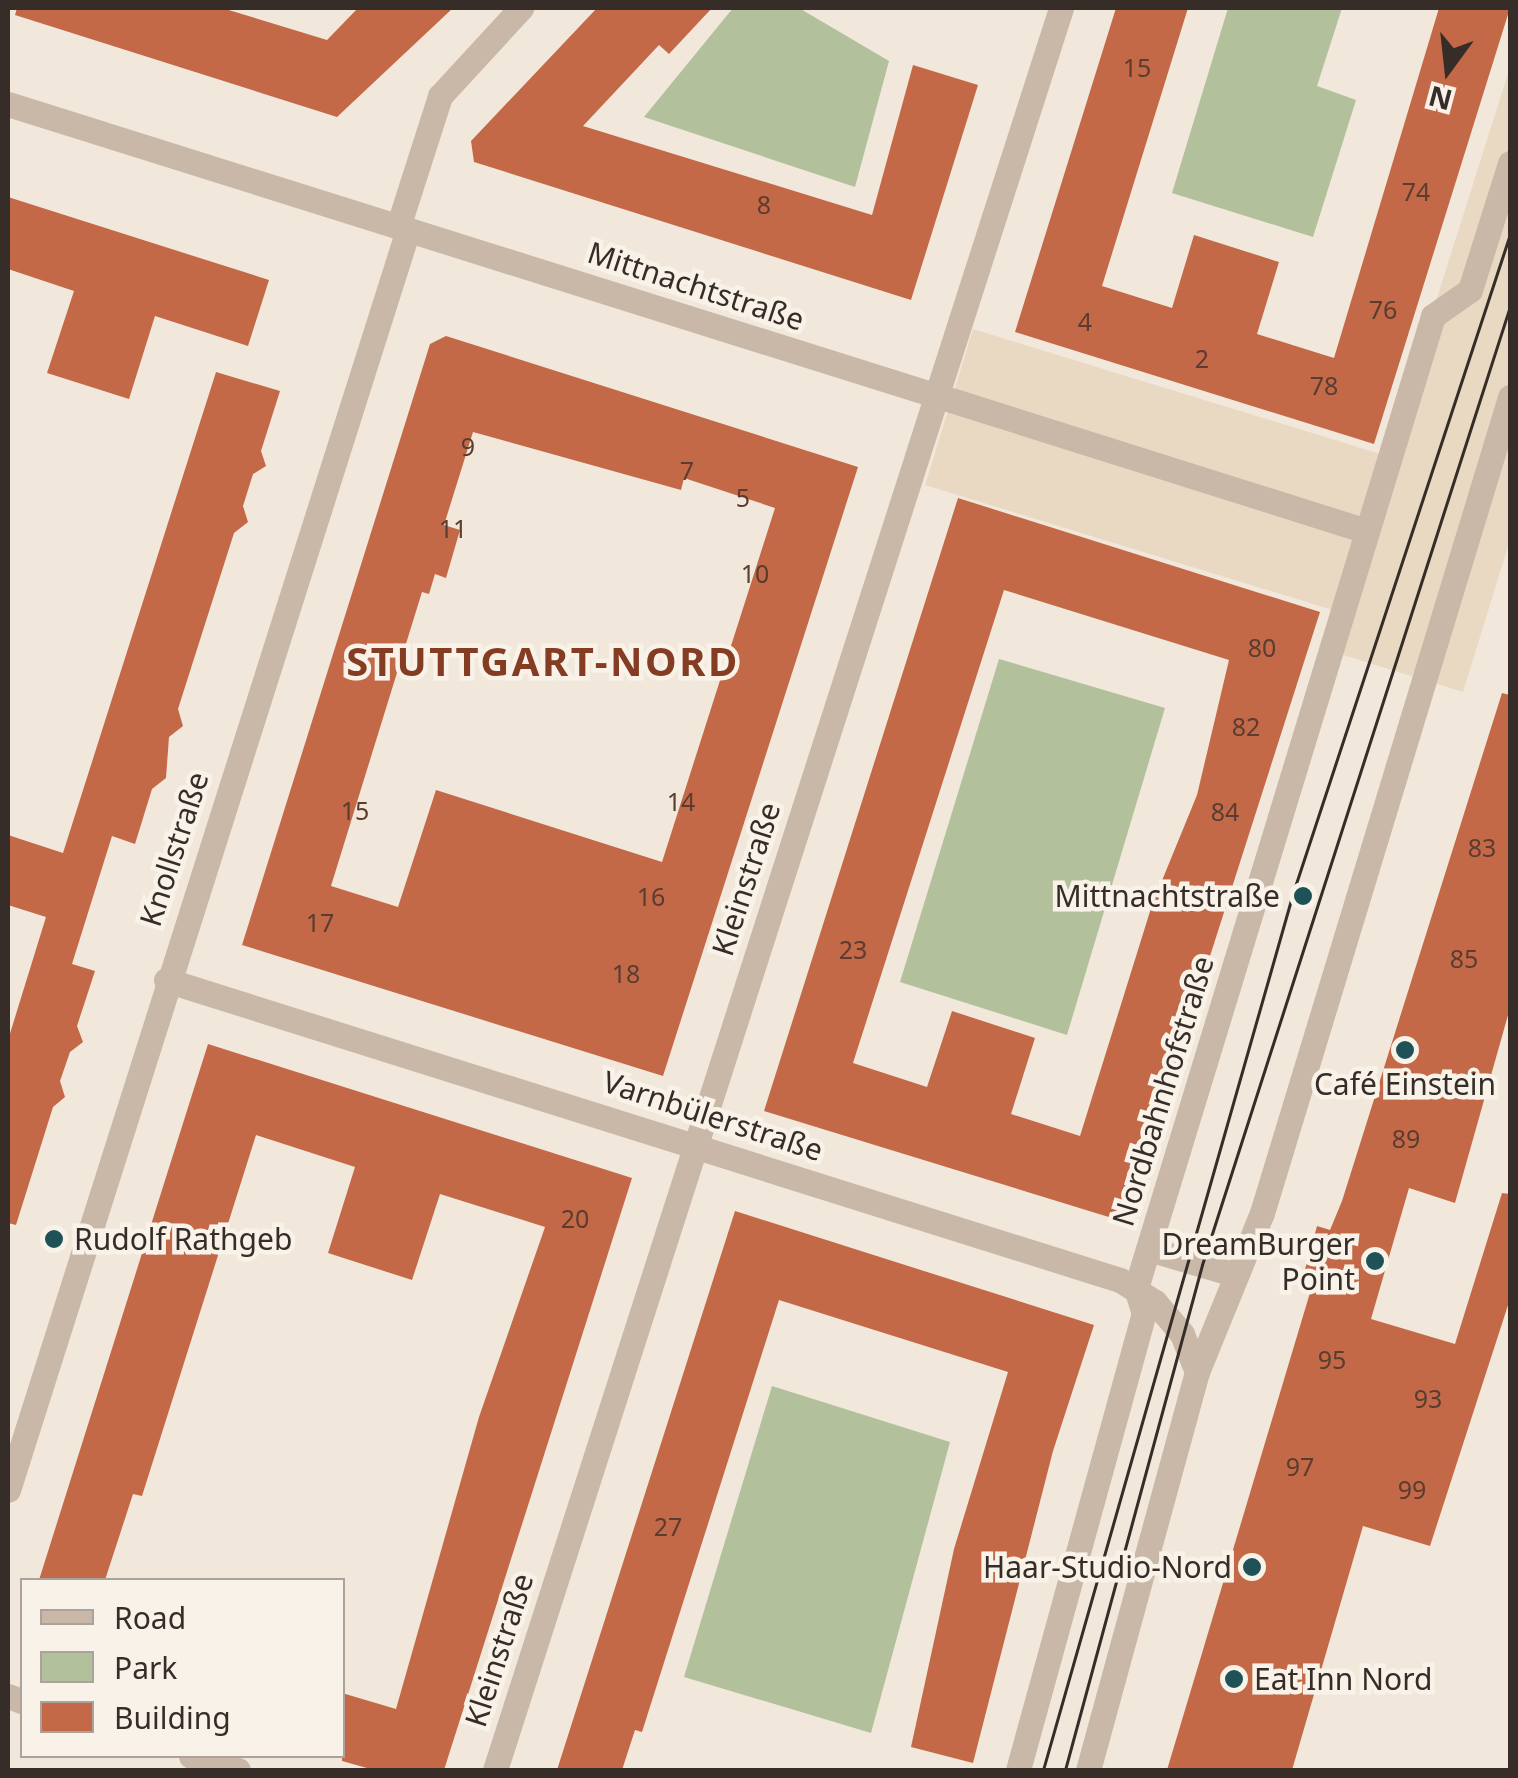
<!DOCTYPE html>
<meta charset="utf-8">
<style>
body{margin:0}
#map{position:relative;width:1518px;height:1778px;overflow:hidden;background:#f1e8db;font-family:"Noto Sans",sans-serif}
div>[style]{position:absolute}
.green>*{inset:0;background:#b3c09c}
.plaza>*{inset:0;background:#e9d9c3}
.building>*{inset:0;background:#c46947}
.pedestrian>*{height:25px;margin:-12.5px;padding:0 12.5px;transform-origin:12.5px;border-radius:12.5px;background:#c9b8a8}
.minor>*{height:25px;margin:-12.5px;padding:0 12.5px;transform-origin:12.5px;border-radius:12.5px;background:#c9b8a8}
.tram>*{height:2.5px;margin:-1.25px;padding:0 1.25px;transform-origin:1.25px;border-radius:1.25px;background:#362d28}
.dots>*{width:28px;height:28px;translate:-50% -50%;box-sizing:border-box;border:5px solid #f9f2e8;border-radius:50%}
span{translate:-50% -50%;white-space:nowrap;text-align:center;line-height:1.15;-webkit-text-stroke:9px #f9f2e8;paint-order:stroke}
.number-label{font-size:25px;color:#5a3c30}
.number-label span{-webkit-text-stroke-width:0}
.street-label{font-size:30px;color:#362d28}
.poi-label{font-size:30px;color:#362d28}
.right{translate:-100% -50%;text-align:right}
.left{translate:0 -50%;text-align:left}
.district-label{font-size:40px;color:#843c22;font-weight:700;letter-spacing:2.5px}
.frame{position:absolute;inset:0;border:10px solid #362d28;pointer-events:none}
.legend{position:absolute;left:20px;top:1578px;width:325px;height:180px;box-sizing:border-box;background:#f9f2e8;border:2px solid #aba39b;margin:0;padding:12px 18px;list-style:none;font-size:30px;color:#362d28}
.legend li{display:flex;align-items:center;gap:20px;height:50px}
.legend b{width:50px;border:2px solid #aba39b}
.north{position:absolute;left:1398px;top:20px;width:100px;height:100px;-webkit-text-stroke:8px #f9f2e8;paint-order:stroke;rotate:195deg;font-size:28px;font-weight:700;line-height:40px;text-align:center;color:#362d28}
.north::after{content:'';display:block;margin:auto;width:35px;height:45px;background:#362d28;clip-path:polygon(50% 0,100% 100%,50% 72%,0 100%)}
</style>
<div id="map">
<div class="green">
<i style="clip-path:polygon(733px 8px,799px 8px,889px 61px,855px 187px,644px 117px)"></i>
<i style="clip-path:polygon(1228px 8px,1342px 8px,1317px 86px,1356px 100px,1313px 237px,1172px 193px)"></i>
<i style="clip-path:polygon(999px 659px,1165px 708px,1067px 1035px,900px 982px)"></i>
<i style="clip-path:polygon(772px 1386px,950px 1442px,871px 1733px,684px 1677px)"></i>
</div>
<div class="plaza">
<i style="clip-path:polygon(1510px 67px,1510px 540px,1463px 692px,1327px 650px,1339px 612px,925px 485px,973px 329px,1387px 456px)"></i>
</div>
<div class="building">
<i style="clip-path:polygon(17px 8px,222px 8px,327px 40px,358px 8px,453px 8px,337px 117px,15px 15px)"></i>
<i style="clip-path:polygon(597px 8px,712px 8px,669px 54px,659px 45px,583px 126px,872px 215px,913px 65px,978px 85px,911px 300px,474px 162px,471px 141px)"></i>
<i style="clip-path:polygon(1116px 8px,1188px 8px,1102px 286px,1172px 308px,1194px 235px,1279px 262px,1257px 334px,1334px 358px,1439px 8px,1510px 8px,1374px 444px,1015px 332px)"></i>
<i style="clip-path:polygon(8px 197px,269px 280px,248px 346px,155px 316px,129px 399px,47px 373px,74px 291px,8px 269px)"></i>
<i style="clip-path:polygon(evenodd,446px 336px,858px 467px,663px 1076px,242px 945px,430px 344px,446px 336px,473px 432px,681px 490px,684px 478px,775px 508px,662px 862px,436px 790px,398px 907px,331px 886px,422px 592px,429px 594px,435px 574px,446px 578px,460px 530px,444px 525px,473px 432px)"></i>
<i style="clip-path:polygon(216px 372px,280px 391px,261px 451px,266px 466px,253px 474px,243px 506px,248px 522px,234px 533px,178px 709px,183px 726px,169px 737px,166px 778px,152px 789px,135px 844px,112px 836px,72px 964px,95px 971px,77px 1026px,83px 1042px,70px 1052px,60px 1081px,65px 1097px,53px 1107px,16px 1225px,8px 1223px,8px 1040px,46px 917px,8px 905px,8px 835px,63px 853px)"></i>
<i style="clip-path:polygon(evenodd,958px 498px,1320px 612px,1125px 1222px,764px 1111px,958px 498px,1004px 590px,1229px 660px,1197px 795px,1152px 905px,1080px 1136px,1011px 1114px,1035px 1038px,952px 1011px,927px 1087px,853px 1063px,1004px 590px)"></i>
<i style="clip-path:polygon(1502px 693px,1510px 695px,1510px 1008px,1455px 1203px,1409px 1188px,1371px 1319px,1455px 1344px,1502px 1193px,1510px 1194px,1510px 1299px,1430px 1546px,1363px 1526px,1292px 1770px,1167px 1770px,1315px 1276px,1304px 1273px,1317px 1226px,1330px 1230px,1342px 1201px)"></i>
<i style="clip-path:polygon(208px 1044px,632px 1178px,444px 1770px,374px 1770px,342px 1761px,342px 1693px,396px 1709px,479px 1417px,545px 1227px,440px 1194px,412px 1280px,328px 1253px,355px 1167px,256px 1135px,142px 1496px,133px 1494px,105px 1580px,39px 1580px)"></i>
<i style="clip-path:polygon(735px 1211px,1094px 1325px,1053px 1451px,973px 1763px,911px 1747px,954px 1549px,1008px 1372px,779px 1300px,642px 1732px,635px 1730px,622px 1770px,557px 1770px)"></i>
</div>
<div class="pedestrian">
<i style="left:951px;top:400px;width:433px;rotate:17.5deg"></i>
<i style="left:1149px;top:1249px;width:88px;rotate:16.6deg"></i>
<i style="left:1136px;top:1288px;width:1016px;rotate:-73.01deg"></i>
<i style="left:1433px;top:316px;width:45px;rotate:-35.1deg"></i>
<i style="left:1470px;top:290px;width:133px;rotate:-72.5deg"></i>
<i style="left:1197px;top:1372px;width:172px;rotate:-67.8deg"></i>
<i style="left:1262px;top:1213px;width:853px;rotate:-73.09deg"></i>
</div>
<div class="minor">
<i style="left:8px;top:104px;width:984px;rotate:17.44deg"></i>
<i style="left:398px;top:227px;width:138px;rotate:-72.2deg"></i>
<i style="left:440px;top:96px;width:120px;rotate:-47.4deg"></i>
<i style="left:166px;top:980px;width:1000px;rotate:17.46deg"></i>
<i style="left:1120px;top:1280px;width:41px;rotate:32.2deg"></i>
<i style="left:1155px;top:1302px;width:42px;rotate:49.8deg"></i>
<i style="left:1182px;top:1334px;width:41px;rotate:68.5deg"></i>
<i style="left:1197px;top:1372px;width:413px;rotate:105.3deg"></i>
<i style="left:8px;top:1490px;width:1322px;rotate:-72.39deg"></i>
<i style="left:8px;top:1696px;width:15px;rotate:20deg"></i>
<i style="left:191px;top:1756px;width:49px;rotate:16.6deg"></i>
<i style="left:495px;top:1770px;width:1851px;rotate:-72.19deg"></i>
<i style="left:1018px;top:1770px;width:473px;rotate:-74.6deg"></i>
<i style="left:1144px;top:1314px;width:27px;rotate:-107deg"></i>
</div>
<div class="tram">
<i style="left:1043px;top:1770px;width:912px;rotate:-74.09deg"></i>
<i style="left:1293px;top:893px;width:694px;rotate:-71.77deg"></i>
<i style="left:1065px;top:1770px;width:523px;rotate:-74.82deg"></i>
<i style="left:1202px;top:1265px;width:1007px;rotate:-72.19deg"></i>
</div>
<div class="dots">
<i style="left:1303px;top:896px;background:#1e5257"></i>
<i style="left:1405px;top:1050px;background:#1e5257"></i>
<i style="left:54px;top:1239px;background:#1e5257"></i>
<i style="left:1375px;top:1261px;background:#1e5257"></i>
<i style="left:1252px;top:1567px;background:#1e5257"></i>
<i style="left:1234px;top:1679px;background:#1e5257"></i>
</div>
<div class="number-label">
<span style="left:1137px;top:67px">15</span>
<span style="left:1416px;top:191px">74</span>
<span style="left:764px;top:204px">8</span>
<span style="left:1383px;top:309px">76</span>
<span style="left:1085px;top:321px">4</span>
<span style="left:1202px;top:358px">2</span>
<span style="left:1324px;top:385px">78</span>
<span style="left:468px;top:446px">9</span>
<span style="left:687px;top:470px">7</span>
<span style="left:743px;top:497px">5</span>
<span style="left:453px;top:528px">11</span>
<span style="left:755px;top:573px">10</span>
<span style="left:1262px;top:647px">80</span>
<span style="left:1246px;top:726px">82</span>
<span style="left:681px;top:801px">14</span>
<span style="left:355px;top:810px">15</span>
<span style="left:1225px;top:811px">84</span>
<span style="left:1482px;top:847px">83</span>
<span style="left:651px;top:896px">16</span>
<span style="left:320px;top:922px">17</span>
<span style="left:853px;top:949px">23</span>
<span style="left:1464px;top:958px">85</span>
<span style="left:626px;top:973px">18</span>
<span style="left:1406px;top:1138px">89</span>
<span style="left:575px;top:1218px">20</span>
<span style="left:1332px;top:1359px">95</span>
<span style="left:1428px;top:1398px">93</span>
<span style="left:1300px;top:1466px">97</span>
<span style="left:1412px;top:1489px">99</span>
<span style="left:668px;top:1526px">27</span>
</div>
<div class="street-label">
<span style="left:696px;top:286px;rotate:18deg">Mittnachtstraße</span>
<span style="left:174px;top:849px;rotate:-72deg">Knollstraße</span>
<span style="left:746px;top:879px;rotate:-72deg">Kleinstraße</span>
<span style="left:1163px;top:1091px;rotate:-73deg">Nordbahnhofstraße</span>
<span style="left:713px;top:1116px;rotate:18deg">Varnbülerstraße</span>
<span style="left:499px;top:1650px;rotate:-72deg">Kleinstraße</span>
</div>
<div class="poi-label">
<span class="right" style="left:1280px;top:896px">Mittnachtstraße</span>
<span style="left:1405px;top:1084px">Café Einstein</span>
<span class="left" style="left:74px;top:1239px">Rudolf Rathgeb</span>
<span class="right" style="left:1355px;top:1261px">DreamBurger<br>Point</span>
<span class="right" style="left:1232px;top:1567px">Haar-Studio-Nord</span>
<span class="left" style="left:1254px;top:1679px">Eat Inn Nord</span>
</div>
<div class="district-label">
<span style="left:543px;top:661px">STUTTGART-NORD</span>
</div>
<div class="frame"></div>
<ul class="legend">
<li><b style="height:12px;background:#c9b8a8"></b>Road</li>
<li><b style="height:28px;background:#b3c09c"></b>Park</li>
<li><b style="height:28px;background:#c46947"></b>Building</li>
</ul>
<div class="north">N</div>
</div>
